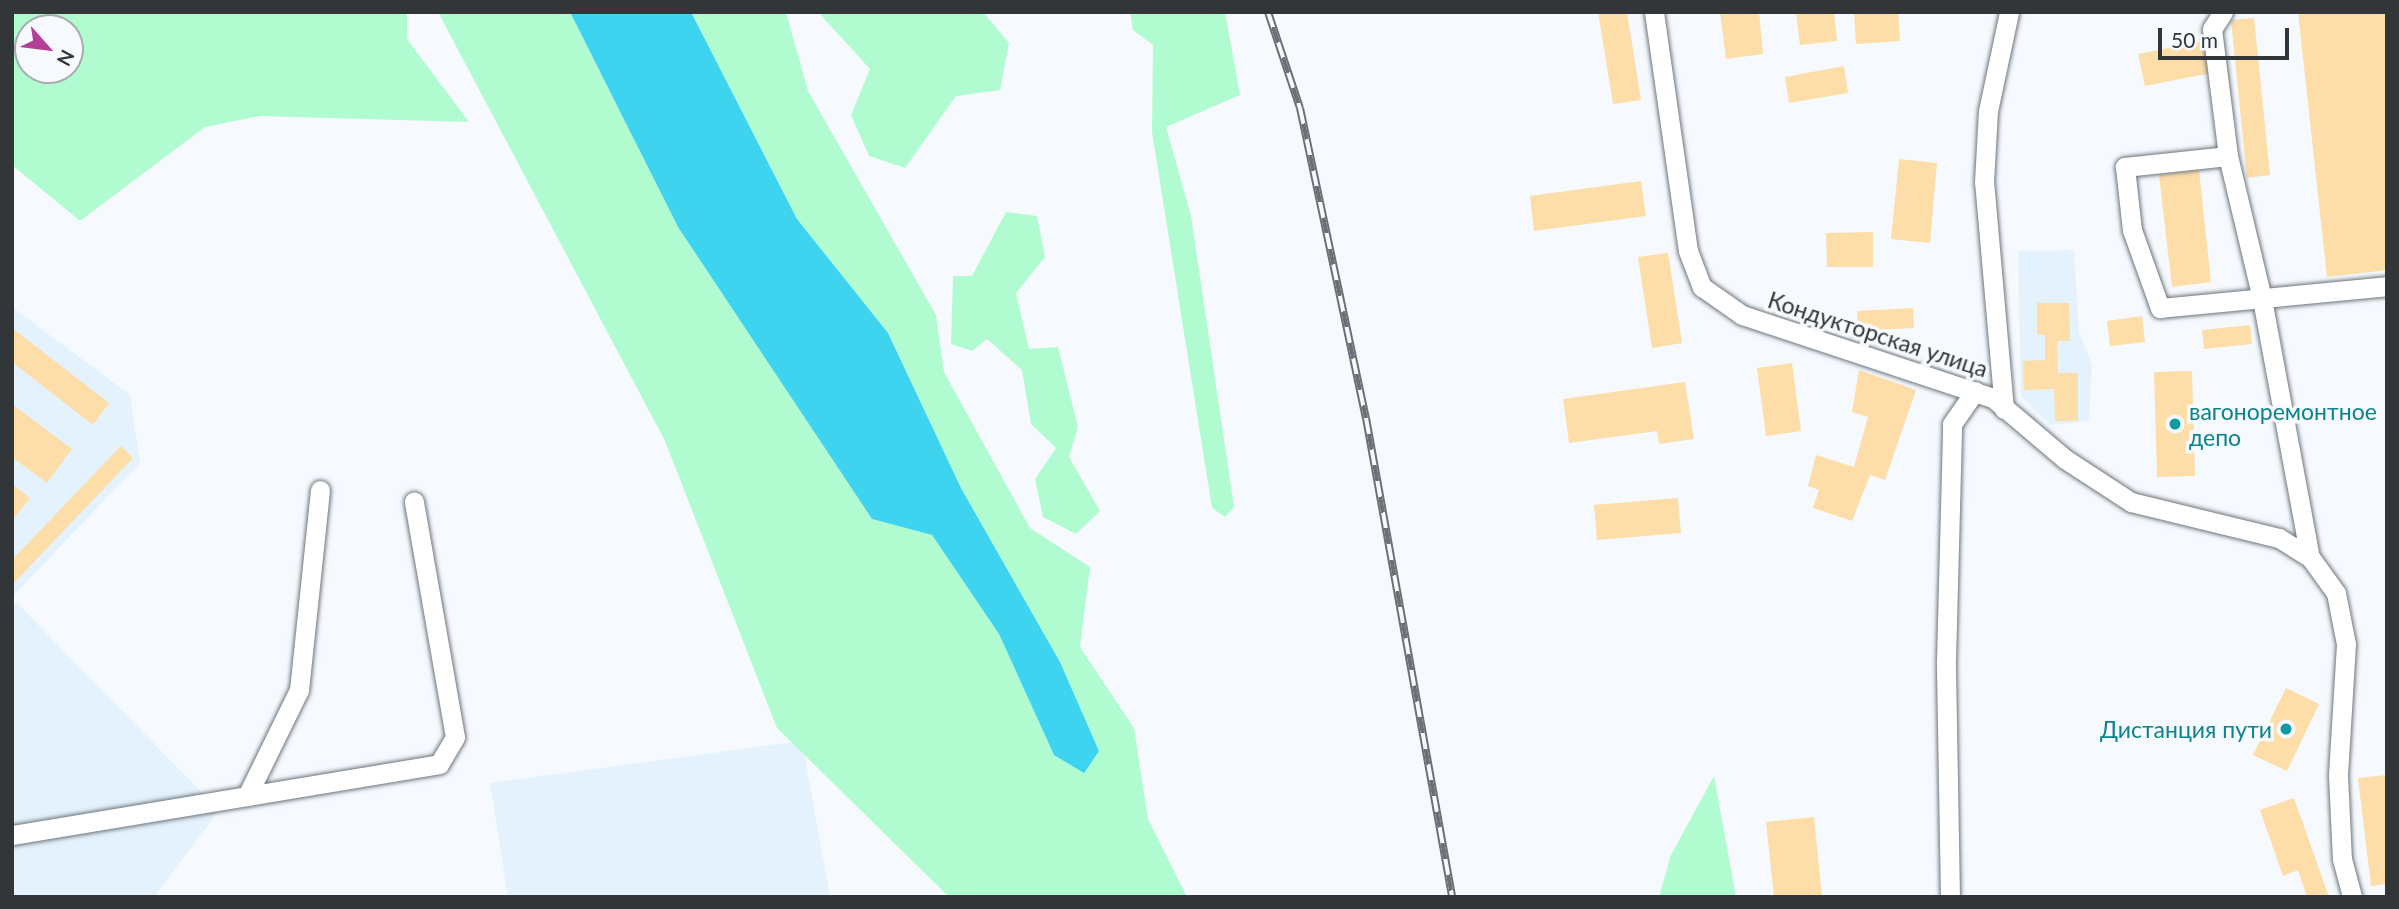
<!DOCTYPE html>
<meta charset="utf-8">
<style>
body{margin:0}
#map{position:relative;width:2399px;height:909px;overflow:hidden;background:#f6fafe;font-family:Lato,sans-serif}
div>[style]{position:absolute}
.built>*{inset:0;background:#e3f2fc}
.green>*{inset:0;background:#b1fbd1}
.water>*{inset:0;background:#3ed4ef}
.building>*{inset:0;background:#fddda8}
.roads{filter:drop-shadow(0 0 2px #6c767d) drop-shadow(0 0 2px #6c767d)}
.minor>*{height:19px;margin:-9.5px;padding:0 9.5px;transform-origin:9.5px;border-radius:9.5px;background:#fff}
.rail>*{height:8px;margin-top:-4px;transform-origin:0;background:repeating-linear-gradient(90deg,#f6fafe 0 16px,#6c7074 0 32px);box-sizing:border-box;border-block:2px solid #6c7074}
.dots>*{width:19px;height:19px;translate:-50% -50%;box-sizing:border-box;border:4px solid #f6fafe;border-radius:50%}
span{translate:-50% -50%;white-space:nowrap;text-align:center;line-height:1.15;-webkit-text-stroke:7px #f6fafe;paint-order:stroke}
.street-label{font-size:23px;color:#323639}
.culture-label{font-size:23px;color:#0d838f}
.left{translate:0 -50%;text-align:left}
.right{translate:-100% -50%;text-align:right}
.frame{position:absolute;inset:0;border:14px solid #323639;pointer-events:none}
.north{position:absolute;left:14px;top:14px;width:70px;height:70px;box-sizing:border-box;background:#f6fafe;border:2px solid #a8acaf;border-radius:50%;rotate:118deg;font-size:19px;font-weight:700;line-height:28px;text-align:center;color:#323639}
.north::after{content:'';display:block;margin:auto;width:24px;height:32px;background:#b43f97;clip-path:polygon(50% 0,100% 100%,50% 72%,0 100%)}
.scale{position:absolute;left:2158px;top:28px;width:131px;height:32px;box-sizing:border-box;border:4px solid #323639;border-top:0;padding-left:9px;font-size:21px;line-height:24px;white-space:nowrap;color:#323639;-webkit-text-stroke:5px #f6fafe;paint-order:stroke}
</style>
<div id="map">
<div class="built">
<i style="clip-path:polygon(2074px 250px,2079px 332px,2092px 365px,2089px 421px,2050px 425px,2021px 396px,2018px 251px)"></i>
<i style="clip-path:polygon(12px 307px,130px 395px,140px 463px,12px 597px)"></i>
<i style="clip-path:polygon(17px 603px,219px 810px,154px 897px,12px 897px,12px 608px)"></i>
<i style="clip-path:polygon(802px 741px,830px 897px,508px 897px,490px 783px)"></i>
</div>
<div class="green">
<i style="clip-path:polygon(evenodd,12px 12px,407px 12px,407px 39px,469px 122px,260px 116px,205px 127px,80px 221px,12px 165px,12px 12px,70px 28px,70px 70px,28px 70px,28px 28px,70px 28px)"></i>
<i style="clip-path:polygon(438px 12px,570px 12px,678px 227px,872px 519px,932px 535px,999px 634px,1054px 755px,1099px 751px,1060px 662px,961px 488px,888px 333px,797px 219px,691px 12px,786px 12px,808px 91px,936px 315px,944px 372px,1030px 528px,1090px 567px,1080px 647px,1134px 728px,1148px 819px,1187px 897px,949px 897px,777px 728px,665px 441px)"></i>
<i style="clip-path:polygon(818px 12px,983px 12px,1009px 43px,1000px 90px,956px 96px,905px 168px,869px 156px,851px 115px,870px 69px)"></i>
<i style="clip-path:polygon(1130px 12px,1225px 12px,1240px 95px,1166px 127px,1191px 216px,1234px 507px,1225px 517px,1212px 508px,1152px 132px,1153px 45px,1133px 30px)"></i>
<i style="clip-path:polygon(1006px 212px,1037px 216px,1045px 257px,1016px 293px,1029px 349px,1058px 347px,1078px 427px,1069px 457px,1100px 511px,1076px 534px,1043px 517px,1035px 479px,1056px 448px,1031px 424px,1022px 370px,987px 339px,972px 351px,951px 344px,953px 276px,972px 276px)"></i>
<i style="clip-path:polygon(1714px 776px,1736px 897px,1659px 897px,1671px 855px)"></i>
</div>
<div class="water">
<i style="clip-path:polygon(570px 12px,691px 12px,797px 219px,888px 333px,961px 488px,1060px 662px,1099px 751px,1084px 773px,1054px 755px,999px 634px,932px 535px,872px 519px,678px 227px)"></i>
</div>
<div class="building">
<i style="clip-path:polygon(1598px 12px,1627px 12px,1641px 100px,1613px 104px)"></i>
<i style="clip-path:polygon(1720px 12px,1759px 12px,1763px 54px,1726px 59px)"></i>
<i style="clip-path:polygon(1796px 12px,1834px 12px,1837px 41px,1800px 45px)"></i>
<i style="clip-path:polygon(1854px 12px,1898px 12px,1900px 41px,1856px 44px)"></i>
<i style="clip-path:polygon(2298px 12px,2386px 12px,2387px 270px,2327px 277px)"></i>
<i style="clip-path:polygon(2254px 18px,2270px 175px,2247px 178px,2231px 20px)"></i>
<i style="clip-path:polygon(2205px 41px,2211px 73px,2145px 86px,2138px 54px)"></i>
<i style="clip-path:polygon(1844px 66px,1848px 93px,1789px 103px,1785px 77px)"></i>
<i style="clip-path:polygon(1899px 159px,1937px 163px,1930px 243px,1891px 239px)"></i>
<i style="clip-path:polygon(2199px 170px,2211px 282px,2172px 287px,2159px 175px)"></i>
<i style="clip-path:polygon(1641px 181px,1646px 216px,1534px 231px,1530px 196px)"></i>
<i style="clip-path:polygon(1873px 232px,1873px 267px,1827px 267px,1826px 233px)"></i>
<i style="clip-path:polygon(1668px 253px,1682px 343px,1652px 348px,1638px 257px)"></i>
<i style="clip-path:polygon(2037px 303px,2069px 303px,2070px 341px,2057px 341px,2058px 373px,2078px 373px,2078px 421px,2055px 421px,2054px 389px,2024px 390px,2023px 361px,2045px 360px,2045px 335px,2037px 335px)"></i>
<i style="clip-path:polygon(1913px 308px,1914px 328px,1858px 331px,1857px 311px)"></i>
<i style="clip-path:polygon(2142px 316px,2145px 342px,2110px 346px,2107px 321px)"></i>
<i style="clip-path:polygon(2250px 325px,2252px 344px,2204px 349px,2202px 330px)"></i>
<i style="clip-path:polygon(12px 328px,109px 403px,93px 425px,12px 362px)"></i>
<i style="clip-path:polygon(1792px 363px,1801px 431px,1766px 436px,1757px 368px)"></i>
<i style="clip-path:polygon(1859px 370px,1916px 390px,1885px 480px,1870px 475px,1852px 521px,1813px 508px,1819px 490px,1808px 486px,1816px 455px,1854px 467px,1868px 417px,1852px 412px)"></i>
<i style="clip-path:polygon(2192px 371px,2195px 476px,2157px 477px,2154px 372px)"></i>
<i style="clip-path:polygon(1685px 382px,1694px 439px,1659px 444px,1657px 431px,1569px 443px,1563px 399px)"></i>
<i style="clip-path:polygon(12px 404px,72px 449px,47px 483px,12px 457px)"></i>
<i style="clip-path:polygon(121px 446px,133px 458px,12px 585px,12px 560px)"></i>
<i style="clip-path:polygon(12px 484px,30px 498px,12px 521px)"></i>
<i style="clip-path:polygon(1678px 498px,1681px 533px,1597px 540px,1594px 505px)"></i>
<i style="clip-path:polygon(2286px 688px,2319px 704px,2287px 771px,2253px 755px)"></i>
<i style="clip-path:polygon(2387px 775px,2387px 884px,2371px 886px,2358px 778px)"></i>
<i style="clip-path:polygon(2294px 798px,2329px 897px,2307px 897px,2298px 870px,2283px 876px,2260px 810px)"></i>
<i style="clip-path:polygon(1814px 817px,1822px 897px,1774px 897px,1766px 822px)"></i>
</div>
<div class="roads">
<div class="minor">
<i style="left:1654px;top:12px;width:241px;rotate:81.9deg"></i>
<i style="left:1688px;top:251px;width:39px;rotate:69deg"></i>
<i style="left:1702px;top:287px;width:49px;rotate:35deg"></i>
<i style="left:1742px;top:315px;width:264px;rotate:18.3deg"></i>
<i style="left:1993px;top:398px;width:94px;rotate:40.3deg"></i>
<i style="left:2065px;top:459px;width:79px;rotate:33.1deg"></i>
<i style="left:2131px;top:502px;width:152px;rotate:13.7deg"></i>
<i style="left:2279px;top:538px;width:36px;rotate:32deg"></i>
<i style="left:2310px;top:557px;width:44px;rotate:54.2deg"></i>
<i style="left:2336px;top:593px;width:52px;rotate:78.9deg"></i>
<i style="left:2346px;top:644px;width:131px;rotate:93.5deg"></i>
<i style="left:2338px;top:775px;width:84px;rotate:87.3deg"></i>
<i style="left:2342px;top:859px;width:39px;rotate:75deg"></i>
<i style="left:2223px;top:12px;width:20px;rotate:123deg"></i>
<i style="left:2212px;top:29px;width:128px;rotate:82.8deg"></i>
<i style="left:2228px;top:156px;width:147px;rotate:76.6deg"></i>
<i style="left:2262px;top:299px;width:262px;rotate:79.5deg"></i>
<i style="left:2228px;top:156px;width:104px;rotate:173.9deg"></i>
<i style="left:2125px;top:167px;width:63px;rotate:83.7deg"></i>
<i style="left:2132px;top:230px;width:83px;rotate:70.3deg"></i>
<i style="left:2160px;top:308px;width:228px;rotate:-5.5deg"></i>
<i style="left:2004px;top:409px;width:228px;rotate:-95deg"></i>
<i style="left:1984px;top:182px;width:71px;rotate:-86.8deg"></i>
<i style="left:1988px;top:111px;width:101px;rotate:-78deg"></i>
<i style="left:247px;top:796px;width:118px;rotate:-63.9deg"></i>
<i style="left:299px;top:690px;width:201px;rotate:-84deg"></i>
<i style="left:12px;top:835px;width:433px;rotate:-9.4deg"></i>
<i style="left:439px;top:764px;width:31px;rotate:-59deg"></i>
<i style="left:455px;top:737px;width:239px;rotate:-99.9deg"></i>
<i style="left:1950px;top:897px;width:236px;rotate:-91deg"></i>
<i style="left:1946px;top:661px;width:237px;rotate:-88.5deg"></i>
<i style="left:1952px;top:424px;width:40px;rotate:-55.1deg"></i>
</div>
</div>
<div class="rail">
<i style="left:1268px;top:12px;width:101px;rotate:71.6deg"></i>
<i style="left:1300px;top:108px;width:317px;rotate:78deg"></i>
<i style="left:1366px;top:418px;width:487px;rotate:79.8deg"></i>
</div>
<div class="dots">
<i style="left:2175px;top:424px;background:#0f9aa8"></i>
<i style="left:2286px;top:729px;background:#0f9aa8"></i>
</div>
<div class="street-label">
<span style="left:1878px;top:334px;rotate:18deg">Кондукторская улица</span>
</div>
<div class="culture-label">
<span class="left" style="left:2189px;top:424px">вагоноремонтное<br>депо</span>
<span class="right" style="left:2272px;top:729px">Дистанция пути</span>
</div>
<div class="frame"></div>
<div class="north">N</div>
<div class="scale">50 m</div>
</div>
